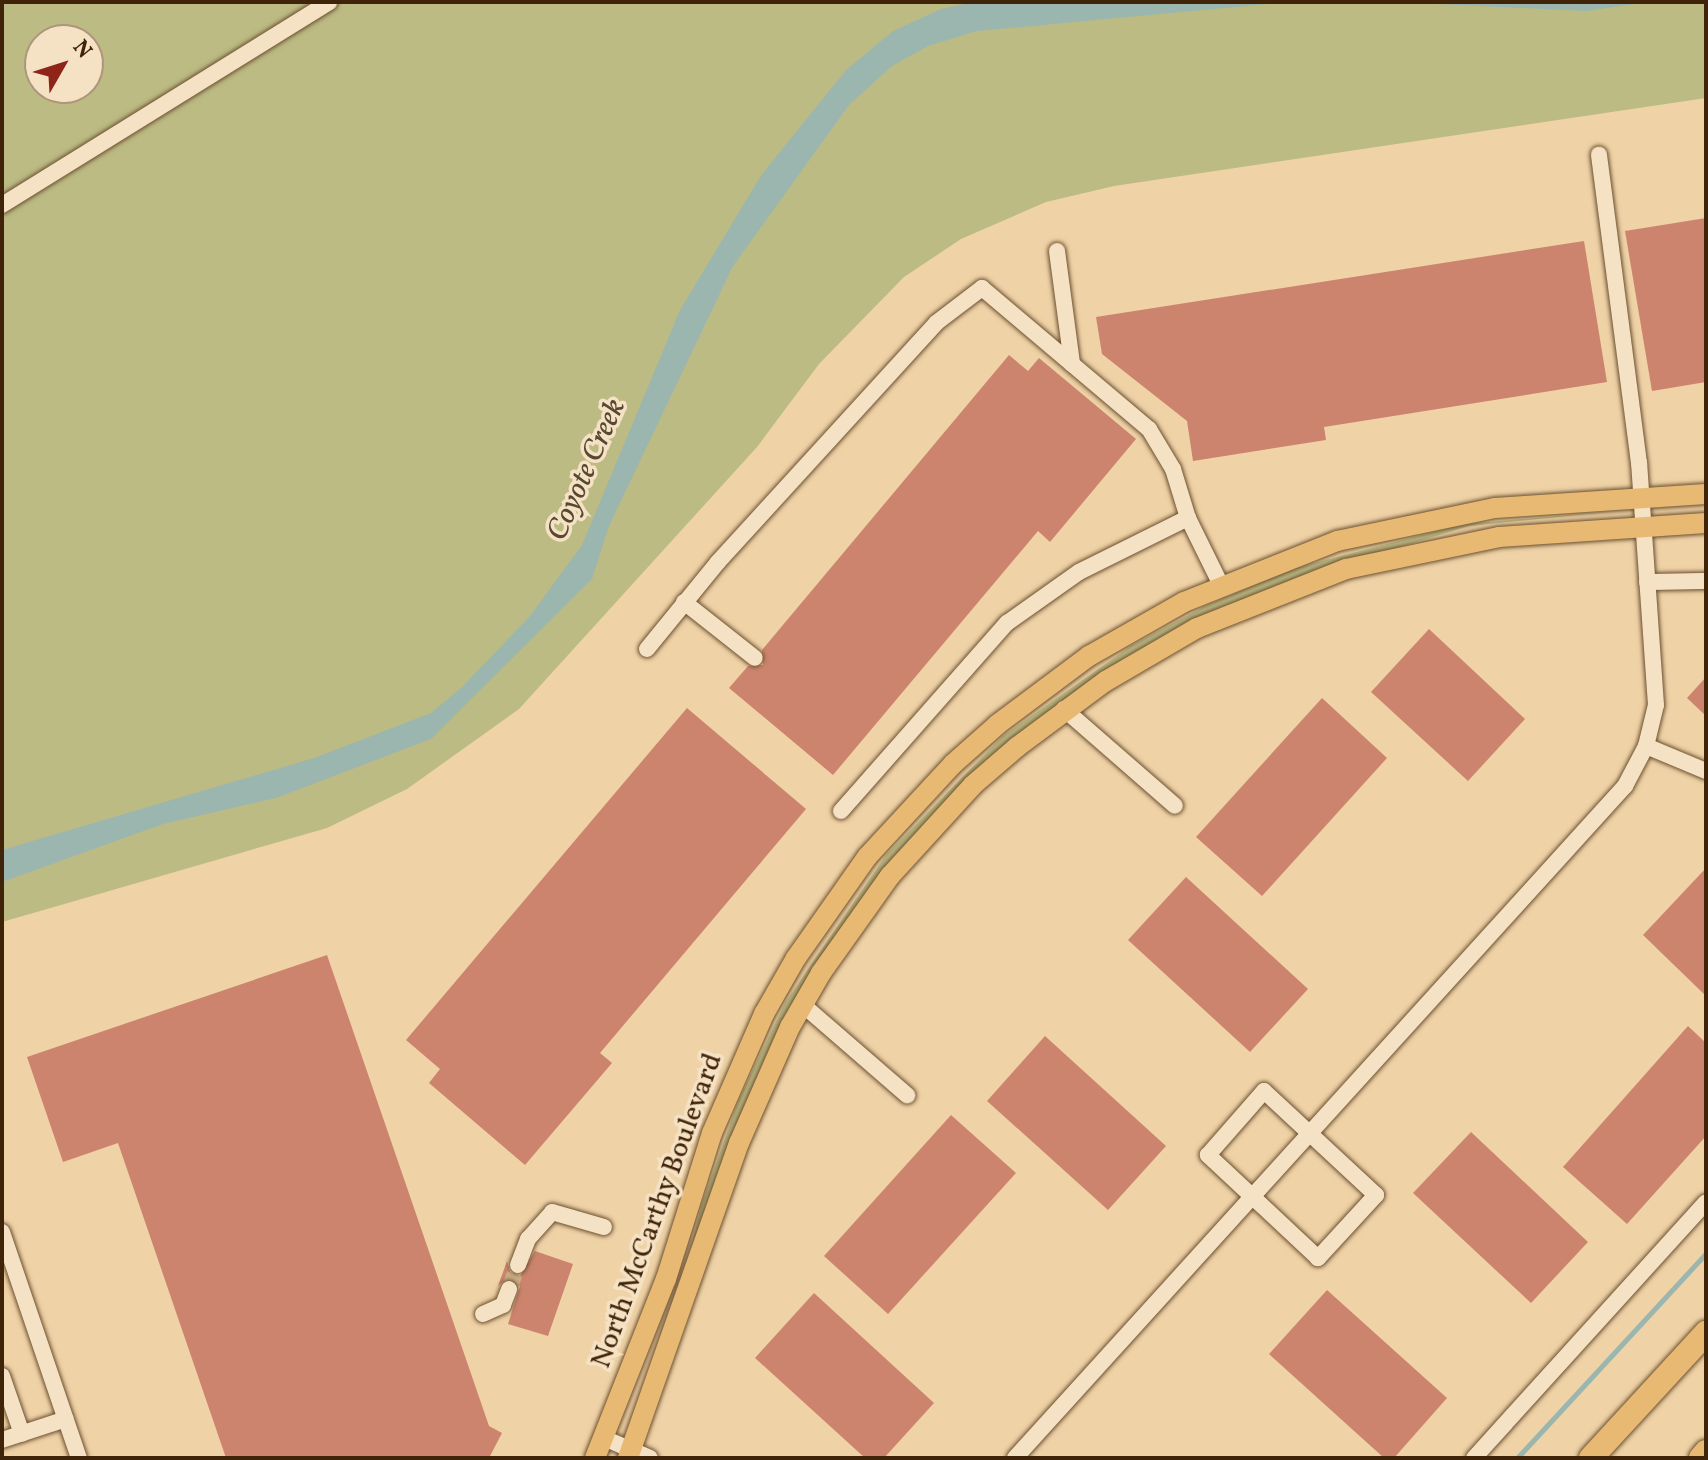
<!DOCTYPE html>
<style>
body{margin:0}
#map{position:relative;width:1708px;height:1460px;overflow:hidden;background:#efd2a6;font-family:Vollkorn,serif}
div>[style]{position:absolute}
.green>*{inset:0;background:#bcbb84}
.water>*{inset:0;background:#9bb6ae}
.stream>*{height:5px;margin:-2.5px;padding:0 2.5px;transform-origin:2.5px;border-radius:2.5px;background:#9bb6ae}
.building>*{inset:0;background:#cd846e}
.minor-tunnel>*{height:16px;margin-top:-8px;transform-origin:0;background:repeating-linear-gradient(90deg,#ccaf87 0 16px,transparent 0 24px)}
.roads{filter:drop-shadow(0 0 2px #6c5030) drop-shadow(0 0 2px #6c5030)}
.minor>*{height:16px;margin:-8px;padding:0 8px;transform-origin:8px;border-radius:8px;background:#f5e2c5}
.major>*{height:20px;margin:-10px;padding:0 10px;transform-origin:10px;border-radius:10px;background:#e8b973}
.highway>*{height:24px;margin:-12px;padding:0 12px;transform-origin:12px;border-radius:12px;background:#e8b973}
span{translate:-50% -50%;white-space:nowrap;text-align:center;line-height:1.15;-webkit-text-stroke:7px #f5e2c5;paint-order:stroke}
.street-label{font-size:28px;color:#402409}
.water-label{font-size:30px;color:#574832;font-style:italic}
.frame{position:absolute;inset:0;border:4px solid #402409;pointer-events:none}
.north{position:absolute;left:24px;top:24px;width:80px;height:80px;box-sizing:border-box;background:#f5e2c5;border:2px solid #ad967a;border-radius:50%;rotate:51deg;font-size:22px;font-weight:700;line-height:32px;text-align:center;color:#402409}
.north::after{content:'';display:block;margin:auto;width:28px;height:36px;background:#8f2418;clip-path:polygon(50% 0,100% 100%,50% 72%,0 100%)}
</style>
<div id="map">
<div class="green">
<i style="clip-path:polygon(evenodd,2px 2px,1706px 2px,1706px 98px,1114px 186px,1046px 202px,961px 239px,904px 277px,819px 364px,757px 447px,519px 709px,407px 789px,327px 828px,2px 922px,2px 2px,40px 40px,88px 40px,88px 88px,40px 88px,40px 40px)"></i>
<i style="clip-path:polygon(1617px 511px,1469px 526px,1308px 575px,1031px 728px,808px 985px,682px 1288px,701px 1206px,739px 1099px,785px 1003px,886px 855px,1003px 736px,1131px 646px,1205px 606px,1295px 568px,1464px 524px)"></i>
</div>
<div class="water">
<i style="clip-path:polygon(974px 2px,1289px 2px,977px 31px,928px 46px,892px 66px,849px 105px,733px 266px,609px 526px,592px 579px,431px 739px,276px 798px,163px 824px,2px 882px,2px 850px,314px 758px,431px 713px,462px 687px,530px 616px,582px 545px,680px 310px,762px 174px,846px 70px,893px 31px,941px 9px)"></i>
<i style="clip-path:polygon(1396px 2px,1648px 2px,1586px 11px)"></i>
</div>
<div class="stream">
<i style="left:1517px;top:1458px;width:279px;rotate:-47.3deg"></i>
</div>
<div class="building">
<i style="clip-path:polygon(1706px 218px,1706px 382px,1652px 391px,1625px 231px)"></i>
<i style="clip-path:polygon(1584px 241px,1607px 382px,1324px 427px,1326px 440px,1193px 461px,1187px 421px,1102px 354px,1096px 317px)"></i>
<i style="clip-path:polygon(1009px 355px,1028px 371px,1039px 358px,1136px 439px,1050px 542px,1038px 531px,833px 775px,729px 688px,748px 666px,763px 665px,762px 650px)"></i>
<i style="clip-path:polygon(1429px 629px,1525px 719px,1468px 781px,1371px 692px)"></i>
<i style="clip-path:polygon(1706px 677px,1706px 716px,1687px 698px)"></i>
<i style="clip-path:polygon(1322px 698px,1387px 758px,1262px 896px,1196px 837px)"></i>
<i style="clip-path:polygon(687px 708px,806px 809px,600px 1053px,612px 1063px,525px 1165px,429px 1083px,440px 1069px,406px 1040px)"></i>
<i style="clip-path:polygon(1706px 868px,1706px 996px,1643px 935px)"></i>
<i style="clip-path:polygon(1186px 877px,1308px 989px,1250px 1052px,1128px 940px)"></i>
<i style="clip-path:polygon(327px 955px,489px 1426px,502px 1433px,489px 1458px,226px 1458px,118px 1143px,63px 1162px,27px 1057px)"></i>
<i style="clip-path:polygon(1688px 1026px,1706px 1043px,1706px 1136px,1627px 1224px,1563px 1167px)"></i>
<i style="clip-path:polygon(1045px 1036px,1166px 1146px,1108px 1210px,987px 1101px)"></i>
<i style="clip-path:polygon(951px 1115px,1016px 1173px,888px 1314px,824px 1256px)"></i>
<i style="clip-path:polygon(1471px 1132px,1588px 1242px,1531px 1303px,1413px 1193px)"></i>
<i style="clip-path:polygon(535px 1251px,573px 1264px,548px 1336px,508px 1324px,520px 1286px,508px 1278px,498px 1286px,507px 1261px,510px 1272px,520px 1276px)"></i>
<i style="clip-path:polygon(1327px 1290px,1447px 1398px,1394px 1458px,1384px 1458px,1269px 1354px)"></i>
<i style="clip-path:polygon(814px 1293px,934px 1403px,884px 1458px,865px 1458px,755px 1358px)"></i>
</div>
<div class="minor-tunnel">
<i style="left:509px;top:1289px;width:26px;rotate:-69deg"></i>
</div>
<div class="roads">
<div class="minor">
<i style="left:2px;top:205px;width:385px;rotate:-31.8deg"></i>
<i style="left:1057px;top:251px;width:114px;rotate:82.4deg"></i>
<i style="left:1647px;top:582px;width:59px;rotate:-1deg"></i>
<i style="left:684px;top:602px;width:90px;rotate:38.3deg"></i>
<i style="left:647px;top:649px;width:112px;rotate:-50.8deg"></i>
<i style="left:718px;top:562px;width:323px;rotate:-47.6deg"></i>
<i style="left:936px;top:323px;width:58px;rotate:-37.3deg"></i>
<i style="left:982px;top:288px;width:219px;rotate:40.2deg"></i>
<i style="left:1149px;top:429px;width:47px;rotate:59deg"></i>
<i style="left:1173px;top:469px;width:51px;rotate:73deg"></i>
<i style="left:1188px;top:518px;width:75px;rotate:63.8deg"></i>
<i style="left:1064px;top:709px;width:147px;rotate:41.1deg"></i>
<i style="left:1646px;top:746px;width:65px;rotate:22.6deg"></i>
<i style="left:841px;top:811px;width:251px;rotate:-48.6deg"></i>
<i style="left:1007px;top:623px;width:88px;rotate:-35.3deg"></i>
<i style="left:1079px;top:572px;width:122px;rotate:-26.4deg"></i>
<i style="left:803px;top:1005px;width:138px;rotate:40.9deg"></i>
<i style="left:1264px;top:1091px;width:153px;rotate:42.9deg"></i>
<i style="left:1376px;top:1195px;width:86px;rotate:132.6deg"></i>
<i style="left:1318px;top:1258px;width:151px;rotate:-136.9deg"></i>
<i style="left:1208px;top:1155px;width:85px;rotate:-48.8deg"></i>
<i style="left:2px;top:1232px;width:239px;rotate:71.2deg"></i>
<i style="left:518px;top:1265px;width:28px;rotate:-69deg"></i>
<i style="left:528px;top:1239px;width:36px;rotate:-48deg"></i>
<i style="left:552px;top:1212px;width:54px;rotate:16.1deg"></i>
<i style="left:483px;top:1314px;width:22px;rotate:-24deg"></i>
<i style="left:503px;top:1305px;width:17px;rotate:-69deg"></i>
<i style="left:2px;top:1376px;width:61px;rotate:71deg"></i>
<i style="left:604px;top:1438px;width:50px;rotate:23.5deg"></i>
<i style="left:2px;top:1440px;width:67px;rotate:-18.2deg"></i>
<i style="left:1015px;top:1458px;width:908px;rotate:-47.77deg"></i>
<i style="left:1625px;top:786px;width:45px;rotate:-62.3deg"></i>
<i style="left:1646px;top:746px;width:42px;rotate:-76.3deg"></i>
<i style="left:1656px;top:705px;width:243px;rotate:-94deg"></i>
<i style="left:1639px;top:463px;width:311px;rotate:-97.4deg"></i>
<i style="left:1474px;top:1458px;width:345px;rotate:-47.8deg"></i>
</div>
<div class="major">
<i style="left:595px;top:1458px;width:193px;rotate:-68.4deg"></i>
<i style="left:666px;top:1279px;width:153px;rotate:-72.5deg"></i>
<i style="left:712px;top:1133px;width:130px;rotate:-66.4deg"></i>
<i style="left:764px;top:1014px;width:64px;rotate:-60.3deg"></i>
<i style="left:796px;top:958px;width:123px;rotate:-54.9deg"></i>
<i style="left:867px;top:857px;width:127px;rotate:-47.2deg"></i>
<i style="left:953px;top:764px;width:60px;rotate:-41.6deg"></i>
<i style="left:998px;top:724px;width:114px;rotate:-36.8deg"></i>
<i style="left:1089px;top:656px;width:109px;rotate:-29.6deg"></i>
<i style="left:1184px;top:602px;width:165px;rotate:-21.7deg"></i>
<i style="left:1337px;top:541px;width:161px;rotate:-11.8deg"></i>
<i style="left:1495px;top:508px;width:211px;rotate:-3.8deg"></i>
<i style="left:628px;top:1458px;width:334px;rotate:-70.6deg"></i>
<i style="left:739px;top:1143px;width:127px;rotate:-66.3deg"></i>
<i style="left:790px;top:1027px;width:62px;rotate:-60.1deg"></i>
<i style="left:821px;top:973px;width:119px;rotate:-54.6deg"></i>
<i style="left:890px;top:876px;width:123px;rotate:-47.6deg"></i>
<i style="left:973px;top:785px;width:58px;rotate:-40.8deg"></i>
<i style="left:1017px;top:747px;width:111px;rotate:-36.6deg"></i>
<i style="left:1106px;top:681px;width:105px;rotate:-30.2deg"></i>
<i style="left:1197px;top:628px;width:160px;rotate:-21.6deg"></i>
<i style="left:1346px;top:569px;width:156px;rotate:-11.8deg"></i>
<i style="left:1499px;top:537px;width:207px;rotate:-3.9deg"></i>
</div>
<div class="highway">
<i style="left:1591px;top:1458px;width:170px;rotate:-47.4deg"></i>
<i style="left:1701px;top:1458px;width:8px;rotate:-50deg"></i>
</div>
</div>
<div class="street-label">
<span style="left:658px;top:1211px;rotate:-70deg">North McCarthy Boulevard</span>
</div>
<div class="water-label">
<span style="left:587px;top:470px;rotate:-66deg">Coyote Creek</span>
</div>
<div class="frame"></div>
<div class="north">N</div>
</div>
